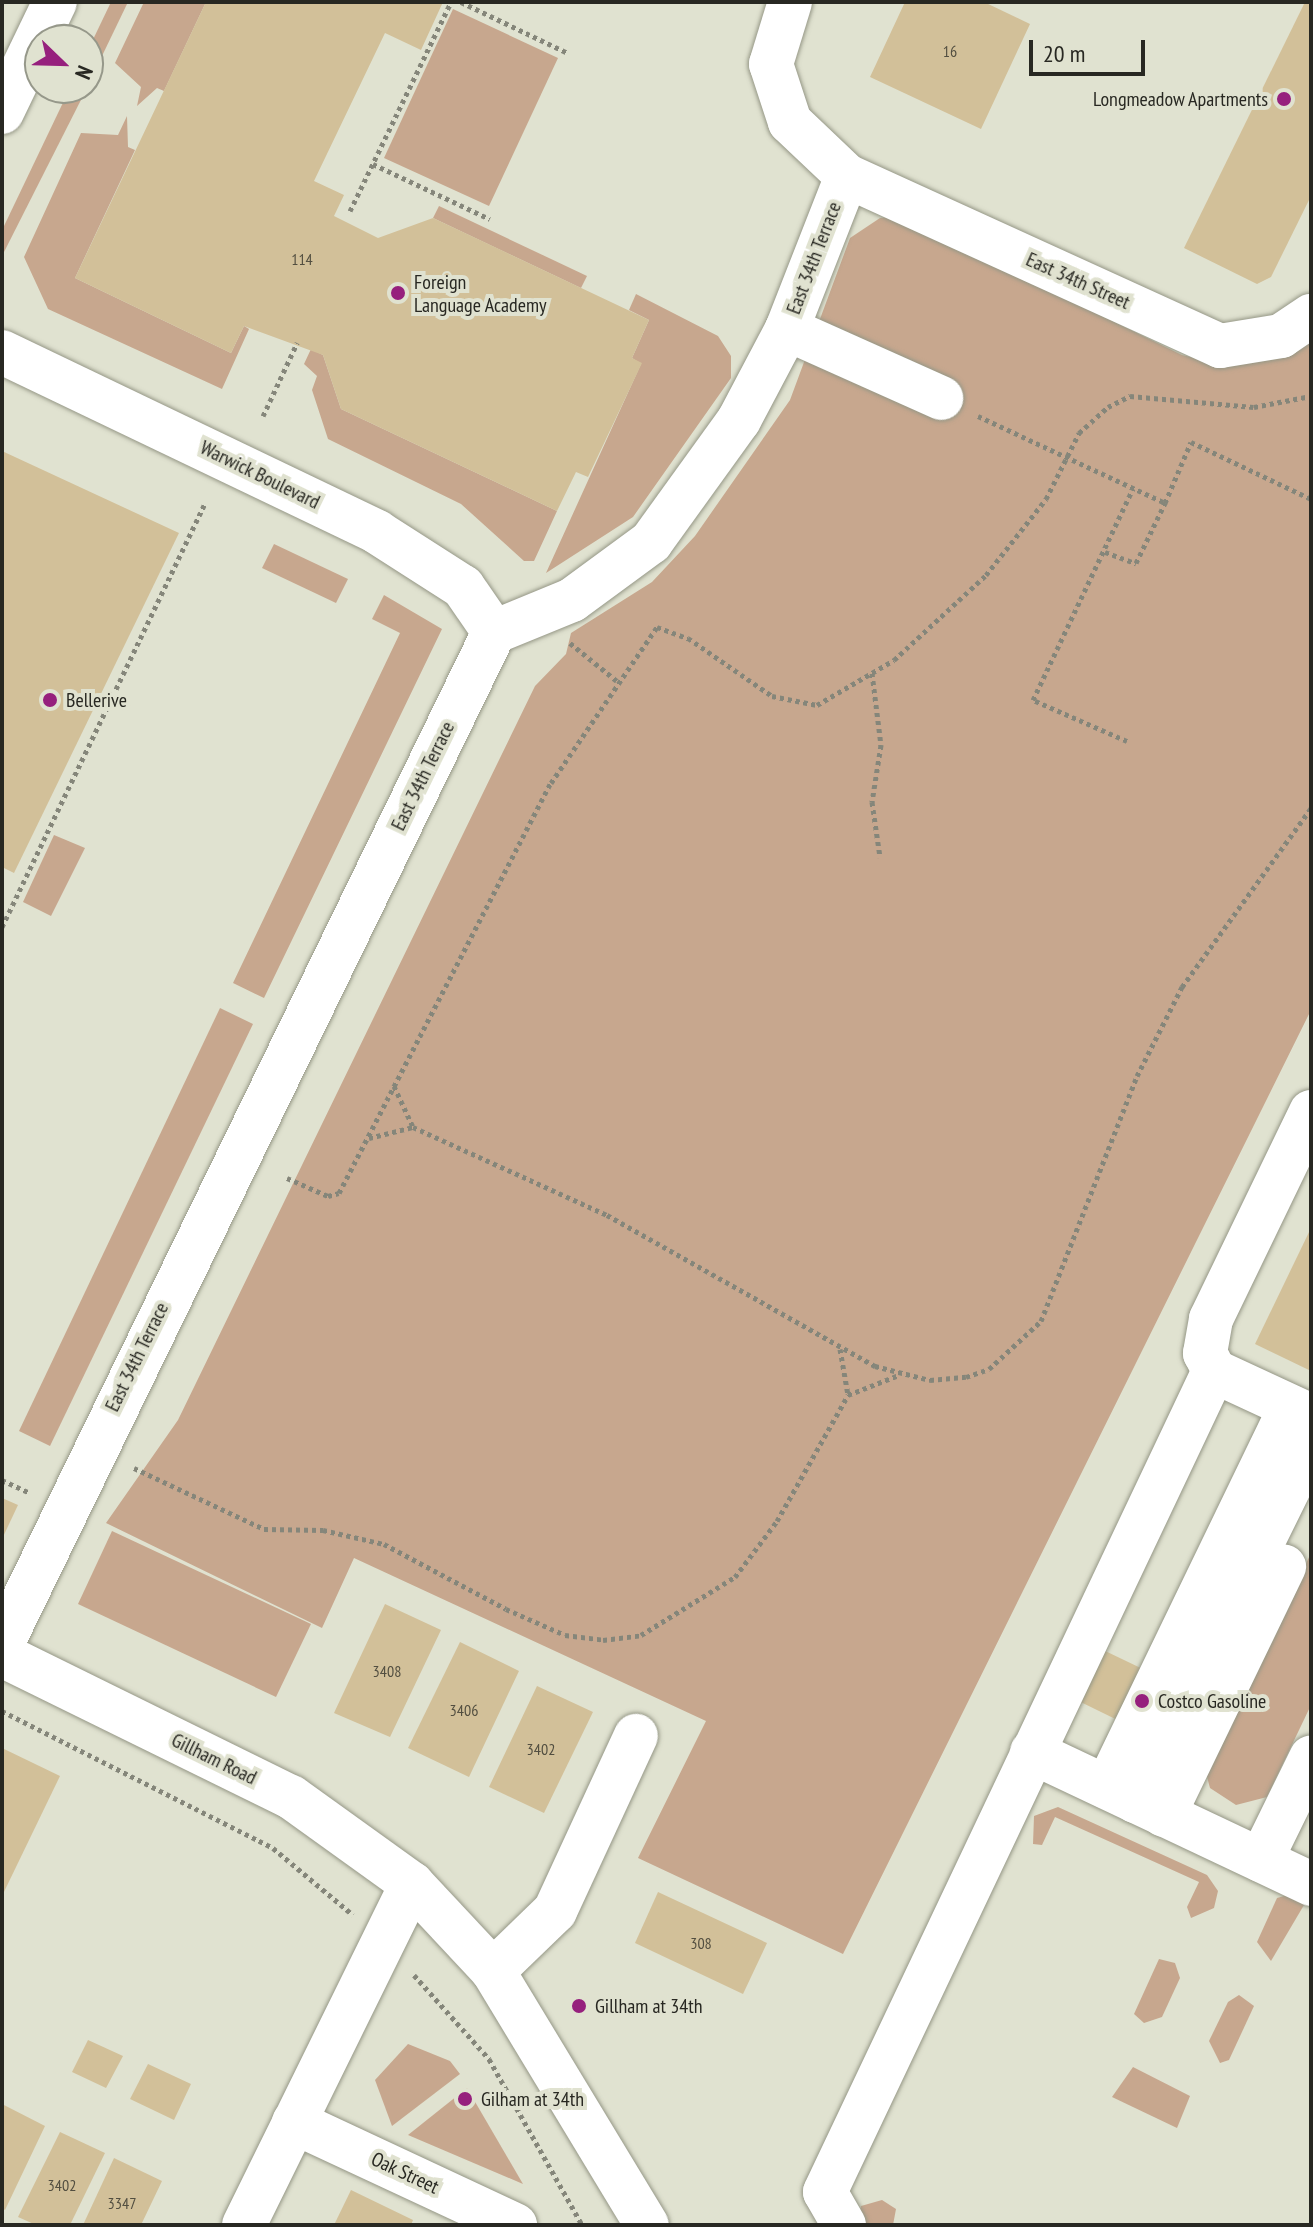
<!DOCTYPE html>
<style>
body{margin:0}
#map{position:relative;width:1313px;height:2227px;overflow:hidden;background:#e0e2d0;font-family:"PT Sans Narrow",sans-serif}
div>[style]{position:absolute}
.green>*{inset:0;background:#c7a78e}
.building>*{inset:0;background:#d2c099}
.path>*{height:5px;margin-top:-2.5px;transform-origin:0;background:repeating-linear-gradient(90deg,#85867a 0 4px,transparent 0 8px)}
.roads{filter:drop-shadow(0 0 2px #959786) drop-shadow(0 0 2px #959786)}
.minor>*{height:44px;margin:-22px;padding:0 22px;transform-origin:22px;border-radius:22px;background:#fff}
.major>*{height:44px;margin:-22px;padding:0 22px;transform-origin:22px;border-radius:22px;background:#fff}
.dots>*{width:22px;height:22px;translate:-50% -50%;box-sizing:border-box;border:4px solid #e0e2d0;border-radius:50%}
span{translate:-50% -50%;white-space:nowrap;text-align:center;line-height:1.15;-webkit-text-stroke:8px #e0e2d0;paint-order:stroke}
.number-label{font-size:16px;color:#524e40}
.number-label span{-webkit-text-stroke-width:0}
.poi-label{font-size:20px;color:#282822}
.right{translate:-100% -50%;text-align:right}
.left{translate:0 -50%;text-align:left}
.street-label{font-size:20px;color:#282822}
.frame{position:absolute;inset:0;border:4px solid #282822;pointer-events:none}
.north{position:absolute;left:24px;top:24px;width:80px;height:80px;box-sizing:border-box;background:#e0e2d0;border:2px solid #96988a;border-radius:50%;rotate:113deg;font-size:22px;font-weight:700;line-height:32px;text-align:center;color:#282822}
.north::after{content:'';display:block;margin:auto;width:28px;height:36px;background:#96207d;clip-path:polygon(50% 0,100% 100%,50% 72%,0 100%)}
.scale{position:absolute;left:1029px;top:40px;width:116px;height:36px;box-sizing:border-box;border:4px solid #282822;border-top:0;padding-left:10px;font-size:24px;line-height:28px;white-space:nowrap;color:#282822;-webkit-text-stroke:6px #e0e2d0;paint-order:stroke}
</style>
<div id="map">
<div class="green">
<i style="clip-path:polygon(111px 2px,128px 2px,88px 85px,88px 50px)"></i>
<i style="clip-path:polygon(144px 2px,206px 2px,164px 91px,157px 88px,137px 106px,141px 87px,115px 63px)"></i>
<i style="clip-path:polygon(453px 9px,558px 58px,489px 206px,384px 158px)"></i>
<i style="clip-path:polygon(70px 88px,87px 88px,2px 256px,4px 226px)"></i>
<i style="clip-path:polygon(127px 116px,128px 147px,135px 150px,75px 278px,231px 353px,244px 326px,249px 329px,222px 389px,48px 309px,24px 257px,81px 133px,118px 135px)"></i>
<i style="clip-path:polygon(439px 206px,587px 276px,581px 288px,433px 218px)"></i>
<i style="clip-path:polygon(897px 216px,1182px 355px,1220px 364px,1259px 361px,1311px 343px,1311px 1010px,843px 1954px,638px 1858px,706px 1721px,354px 1558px,322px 1628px,106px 1523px,178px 1420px,535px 686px,566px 654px,571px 633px,652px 582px,695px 536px,790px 400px,850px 238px,880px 218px)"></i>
<i style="clip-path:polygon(636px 294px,718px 336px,731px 356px,731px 378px,633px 517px,546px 573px,641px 364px,632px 358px,649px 320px,629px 310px)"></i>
<i style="clip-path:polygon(311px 349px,323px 355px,341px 409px,557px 511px,534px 561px,524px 561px,461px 504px,328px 439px,312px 390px,317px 376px,304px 364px)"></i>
<i style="clip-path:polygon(274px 544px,348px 579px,336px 603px,262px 568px)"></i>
<i style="clip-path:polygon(384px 595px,442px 629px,264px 998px,233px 983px,400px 633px,372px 619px)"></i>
<i style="clip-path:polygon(54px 835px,85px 848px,51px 916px,23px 902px)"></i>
<i style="clip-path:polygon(220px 1008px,253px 1024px,50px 1446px,19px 1431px)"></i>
<i style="clip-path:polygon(112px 1531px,311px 1624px,276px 1697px,78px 1604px)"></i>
<i style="clip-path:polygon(1311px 1553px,1311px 1705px,1267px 1797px,1236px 1805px,1210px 1788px,1206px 1773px)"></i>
<i style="clip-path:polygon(1058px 1807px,1207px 1875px,1218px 1891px,1214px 1908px,1191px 1918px,1187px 1907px,1199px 1882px,1055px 1817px,1042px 1845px,1033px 1844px,1034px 1816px)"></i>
<i style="clip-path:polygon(1291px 1894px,1304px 1905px,1271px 1961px,1257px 1942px,1277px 1898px)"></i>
<i style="clip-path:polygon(1159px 1959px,1175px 1963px,1180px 1978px,1162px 2017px,1144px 2023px,1134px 2014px)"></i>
<i style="clip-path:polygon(1239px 1995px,1254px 2006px,1229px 2060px,1220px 2063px,1209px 2041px,1228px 2002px)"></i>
<i style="clip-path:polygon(408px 2044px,450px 2061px,460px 2074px,392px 2126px,375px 2080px)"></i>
<i style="clip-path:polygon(1133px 2067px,1190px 2096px,1177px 2128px,1112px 2097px)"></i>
<i style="clip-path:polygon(467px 2088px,523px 2184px,408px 2135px)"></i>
<i style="clip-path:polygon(882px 2200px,896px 2209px,893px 2225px,858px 2225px,861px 2206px)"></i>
</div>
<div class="building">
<i style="clip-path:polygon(206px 2px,443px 2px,421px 50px,385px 33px,314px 181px,344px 195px,334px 216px,378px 238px,433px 218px,649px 320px,632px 358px,642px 363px,588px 477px,576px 472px,557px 511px,341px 409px,323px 355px,244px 326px,231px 353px,75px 278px)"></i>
<i style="clip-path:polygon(905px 2px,984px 2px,1030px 24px,981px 129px,870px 77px)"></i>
<i style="clip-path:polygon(1305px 2px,1311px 2px,1311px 196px,1271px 277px,1257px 284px,1184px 248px)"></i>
<i style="clip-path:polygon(2px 451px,179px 533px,14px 873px,2px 867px)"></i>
<i style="clip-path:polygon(1311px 1228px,1311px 1371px,1255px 1344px)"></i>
<i style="clip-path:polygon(2px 1498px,18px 1505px,2px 1539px)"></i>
<i style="clip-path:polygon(385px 1604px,441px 1630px,390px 1737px,334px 1713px)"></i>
<i style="clip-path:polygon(1076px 1637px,1220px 1706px,1195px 1758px,1052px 1688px)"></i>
<i style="clip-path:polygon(460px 1642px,519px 1671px,469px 1777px,408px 1748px)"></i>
<i style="clip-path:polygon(537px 1686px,593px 1712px,544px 1813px,489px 1787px)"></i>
<i style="clip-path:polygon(2px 1748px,60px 1776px,2px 1896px)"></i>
<i style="clip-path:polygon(658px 1892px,767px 1943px,743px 1994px,635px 1943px)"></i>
<i style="clip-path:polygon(88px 2040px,123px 2056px,106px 2088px,72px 2072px)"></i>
<i style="clip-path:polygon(148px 2064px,191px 2084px,174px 2120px,130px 2099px)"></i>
<i style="clip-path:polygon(2px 2104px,45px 2126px,5px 2210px,2px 2208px)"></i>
<i style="clip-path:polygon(60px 2132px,105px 2153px,70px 2225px,36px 2225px,18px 2217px)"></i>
<i style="clip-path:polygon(114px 2158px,162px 2181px,141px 2225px,83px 2225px)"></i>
<i style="clip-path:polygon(351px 2190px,413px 2220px,411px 2225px,334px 2225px)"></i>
</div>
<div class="path">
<i style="left:461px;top:2px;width:119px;rotate:25.5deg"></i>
<i style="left:373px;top:164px;width:129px;rotate:25.2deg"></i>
<i style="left:350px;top:211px;width:232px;rotate:-64.2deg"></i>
<i style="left:263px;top:416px;width:81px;rotate:-65deg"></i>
<i style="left:978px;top:416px;width:206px;rotate:24.9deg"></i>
<i style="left:1165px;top:503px;width:66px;rotate:-66.9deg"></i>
<i style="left:1191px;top:442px;width:133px;rotate:25.4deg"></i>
<i style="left:1105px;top:552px;width:33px;rotate:20deg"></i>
<i style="left:1136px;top:563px;width:67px;rotate:-64.2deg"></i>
<i style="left:570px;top:643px;width:60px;rotate:39deg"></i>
<i style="left:872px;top:673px;width:73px;rotate:82.9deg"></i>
<i style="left:881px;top:745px;width:58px;rotate:99deg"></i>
<i style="left:872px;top:802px;width:56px;rotate:81.7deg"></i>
<i style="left:1127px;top:741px;width:103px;rotate:-156.4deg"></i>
<i style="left:1033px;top:700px;width:234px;rotate:-64.7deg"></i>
<i style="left:2px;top:927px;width:468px;rotate:-64.4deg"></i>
<i style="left:394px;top:1086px;width:45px;rotate:65.1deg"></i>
<i style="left:369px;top:1138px;width:45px;rotate:-14deg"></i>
<i style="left:413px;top:1127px;width:213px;rotate:24.4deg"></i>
<i style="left:607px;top:1215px;width:308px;rotate:29.4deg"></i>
<i style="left:875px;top:1366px;width:57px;rotate:14.3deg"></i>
<i style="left:930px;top:1380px;width:36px;rotate:-5deg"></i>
<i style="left:966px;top:1377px;width:24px;rotate:-19deg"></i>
<i style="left:989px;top:1369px;width:71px;rotate:-42.7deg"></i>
<i style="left:1041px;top:1321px;width:263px;rotate:-68.6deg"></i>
<i style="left:1137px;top:1076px;width:100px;rotate:-63.2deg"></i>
<i style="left:1182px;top:987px;width:221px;rotate:-54.2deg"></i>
<i style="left:287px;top:1178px;width:45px;rotate:23.7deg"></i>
<i style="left:328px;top:1196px;width:11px;rotate:-15deg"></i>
<i style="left:339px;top:1193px;width:462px;rotate:-62.7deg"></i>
<i style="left:551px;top:783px;width:189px;rotate:-55.8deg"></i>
<i style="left:657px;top:627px;width:33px;rotate:20deg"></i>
<i style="left:688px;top:638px;width:102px;rotate:34.6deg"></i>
<i style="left:772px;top:696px;width:46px;rotate:11.3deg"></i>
<i style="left:817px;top:705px;width:89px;rotate:-30.3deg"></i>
<i style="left:894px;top:660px;width:125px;rotate:-42.7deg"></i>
<i style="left:986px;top:575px;width:97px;rotate:-51.7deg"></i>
<i style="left:1046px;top:499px;width:74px;rotate:-63.4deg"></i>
<i style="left:1079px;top:433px;width:39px;rotate:-42deg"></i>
<i style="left:1108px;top:407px;width:25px;rotate:-27deg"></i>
<i style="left:1130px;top:396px;width:124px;rotate:5.1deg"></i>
<i style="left:1254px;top:407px;width:58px;rotate:-10.9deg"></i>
<i style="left:840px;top:1349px;width:47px;rotate:80.1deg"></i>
<i style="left:134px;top:1468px;width:144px;rotate:25.1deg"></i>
<i style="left:264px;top:1529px;width:59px;rotate:1deg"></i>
<i style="left:323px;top:1530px;width:63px;rotate:12.9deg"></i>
<i style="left:384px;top:1544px;width:138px;rotate:28deg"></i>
<i style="left:506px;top:1609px;width:64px;rotate:23.8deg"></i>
<i style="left:565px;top:1635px;width:38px;rotate:7deg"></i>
<i style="left:603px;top:1640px;width:38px;rotate:-7deg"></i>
<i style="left:641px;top:1635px;width:110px;rotate:-31.7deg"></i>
<i style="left:735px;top:1577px;width:70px;rotate:-53.1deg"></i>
<i style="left:777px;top:1521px;width:145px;rotate:-60.6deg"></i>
<i style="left:848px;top:1395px;width:55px;rotate:-21.4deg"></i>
<i style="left:2px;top:1480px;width:31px;rotate:25deg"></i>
<i style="left:2px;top:1711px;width:304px;rotate:26.8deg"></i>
<i style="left:273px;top:1848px;width:104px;rotate:39.9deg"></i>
<i style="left:414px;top:1975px;width:113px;rotate:48.2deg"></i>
<i style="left:489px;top:2059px;width:190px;rotate:60.7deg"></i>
</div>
<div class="roads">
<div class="minor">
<i style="left:790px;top:2px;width:65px;rotate:107deg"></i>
<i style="left:771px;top:64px;width:61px;rotate:71.9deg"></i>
<i style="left:790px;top:122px;width:79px;rotate:43.5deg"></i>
<i style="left:847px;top:176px;width:410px;rotate:24.5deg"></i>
<i style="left:1220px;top:346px;width:62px;rotate:-9.3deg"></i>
<i style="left:1281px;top:336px;width:36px;rotate:-34deg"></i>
<i style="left:787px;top:329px;width:169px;rotate:24.1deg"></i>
<i style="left:2px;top:352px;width:416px;rotate:25.6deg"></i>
<i style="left:377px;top:532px;width:102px;rotate:32.6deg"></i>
<i style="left:463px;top:587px;width:55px;rotate:55.4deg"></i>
<i style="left:1311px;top:1112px;width:230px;rotate:115.8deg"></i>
<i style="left:1211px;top:1319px;width:35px;rotate:100deg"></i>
<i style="left:1205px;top:1353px;width:20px;rotate:63deg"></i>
<i style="left:1214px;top:1371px;width:107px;rotate:24.9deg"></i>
<i style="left:2px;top:1644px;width:1125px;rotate:-64.07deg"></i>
<i style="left:494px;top:632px;width:84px;rotate:-22.3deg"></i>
<i style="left:572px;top:600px;width:98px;rotate:-36.3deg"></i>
<i style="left:651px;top:542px;width:150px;rotate:-54.2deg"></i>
<i style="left:739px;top:420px;width:103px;rotate:-62.2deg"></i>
<i style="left:787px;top:329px;width:164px;rotate:-68.6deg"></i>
<i style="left:1032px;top:1752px;width:309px;rotate:25.3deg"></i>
<i style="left:1107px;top:1787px;width:422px;rotate:-64.2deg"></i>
<i style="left:1135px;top:1801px;width:399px;rotate:-63.8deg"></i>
<i style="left:1164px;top:1815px;width:276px;rotate:-64.2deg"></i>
<i style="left:1261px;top:1860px;width:114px;rotate:-63.9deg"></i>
<i style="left:493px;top:1971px;width:86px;rotate:-44.1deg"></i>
<i style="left:555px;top:1911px;width:193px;rotate:-65.2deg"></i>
<i style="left:294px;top:2122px;width:244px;rotate:25deg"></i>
<i style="left:244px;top:2225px;width:380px;rotate:-63.8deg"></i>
<i style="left:844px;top:2225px;width:38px;rotate:-120deg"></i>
<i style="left:825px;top:2192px;width:908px;rotate:-64.65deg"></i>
</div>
<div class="major">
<i style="left:2px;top:112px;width:122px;rotate:-64.3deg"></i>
<i style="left:2px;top:1655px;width:322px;rotate:26.2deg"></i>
<i style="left:291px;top:1797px;width:149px;rotate:35.7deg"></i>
<i style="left:412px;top:1884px;width:119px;rotate:47deg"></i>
<i style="left:493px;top:1971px;width:297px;rotate:58.8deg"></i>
</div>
</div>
<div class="dots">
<i style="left:1284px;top:99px;background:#96207d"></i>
<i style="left:398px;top:293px;background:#96207d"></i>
<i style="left:50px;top:700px;background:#96207d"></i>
<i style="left:1142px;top:1701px;background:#96207d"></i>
<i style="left:579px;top:2006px;background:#96207d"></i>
<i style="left:465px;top:2099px;background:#96207d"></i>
</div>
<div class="number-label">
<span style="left:950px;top:51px">16</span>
<span style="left:302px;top:259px">114</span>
<span style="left:387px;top:1671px">3408</span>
<span style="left:464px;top:1710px">3406</span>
<span style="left:541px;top:1749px">3402</span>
<span style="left:701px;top:1943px">308</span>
<span style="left:62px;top:2185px">3402</span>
<span style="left:122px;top:2203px">3347</span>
</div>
<div class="poi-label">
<span class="right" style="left:1268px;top:99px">Longmeadow Apartments</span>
<span class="left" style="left:414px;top:294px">Foreign<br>Language Academy</span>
<span class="left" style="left:66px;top:700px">Bellerive</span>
<span class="left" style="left:1158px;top:1701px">Costco Gasoline</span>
<span class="left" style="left:595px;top:2006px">Gillham at 34th</span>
<span class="left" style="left:481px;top:2099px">Gilham at 34th</span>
</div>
<div class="street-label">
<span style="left:814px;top:258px;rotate:-69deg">East 34th Terrace</span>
<span style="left:1078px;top:281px;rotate:24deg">East 34th Street</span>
<span style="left:260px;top:475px;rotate:26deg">Warwick Boulevard</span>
<span style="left:423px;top:776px;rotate:-64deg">East 34th Terrace</span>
<span style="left:137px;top:1357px;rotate:-64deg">East 34th Terrace</span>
<span style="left:214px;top:1759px;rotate:26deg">Gillham Road</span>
<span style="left:405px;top:2173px;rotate:25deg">Oak Street</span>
</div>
<div class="frame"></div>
<div class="north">N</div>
<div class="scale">20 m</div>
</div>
